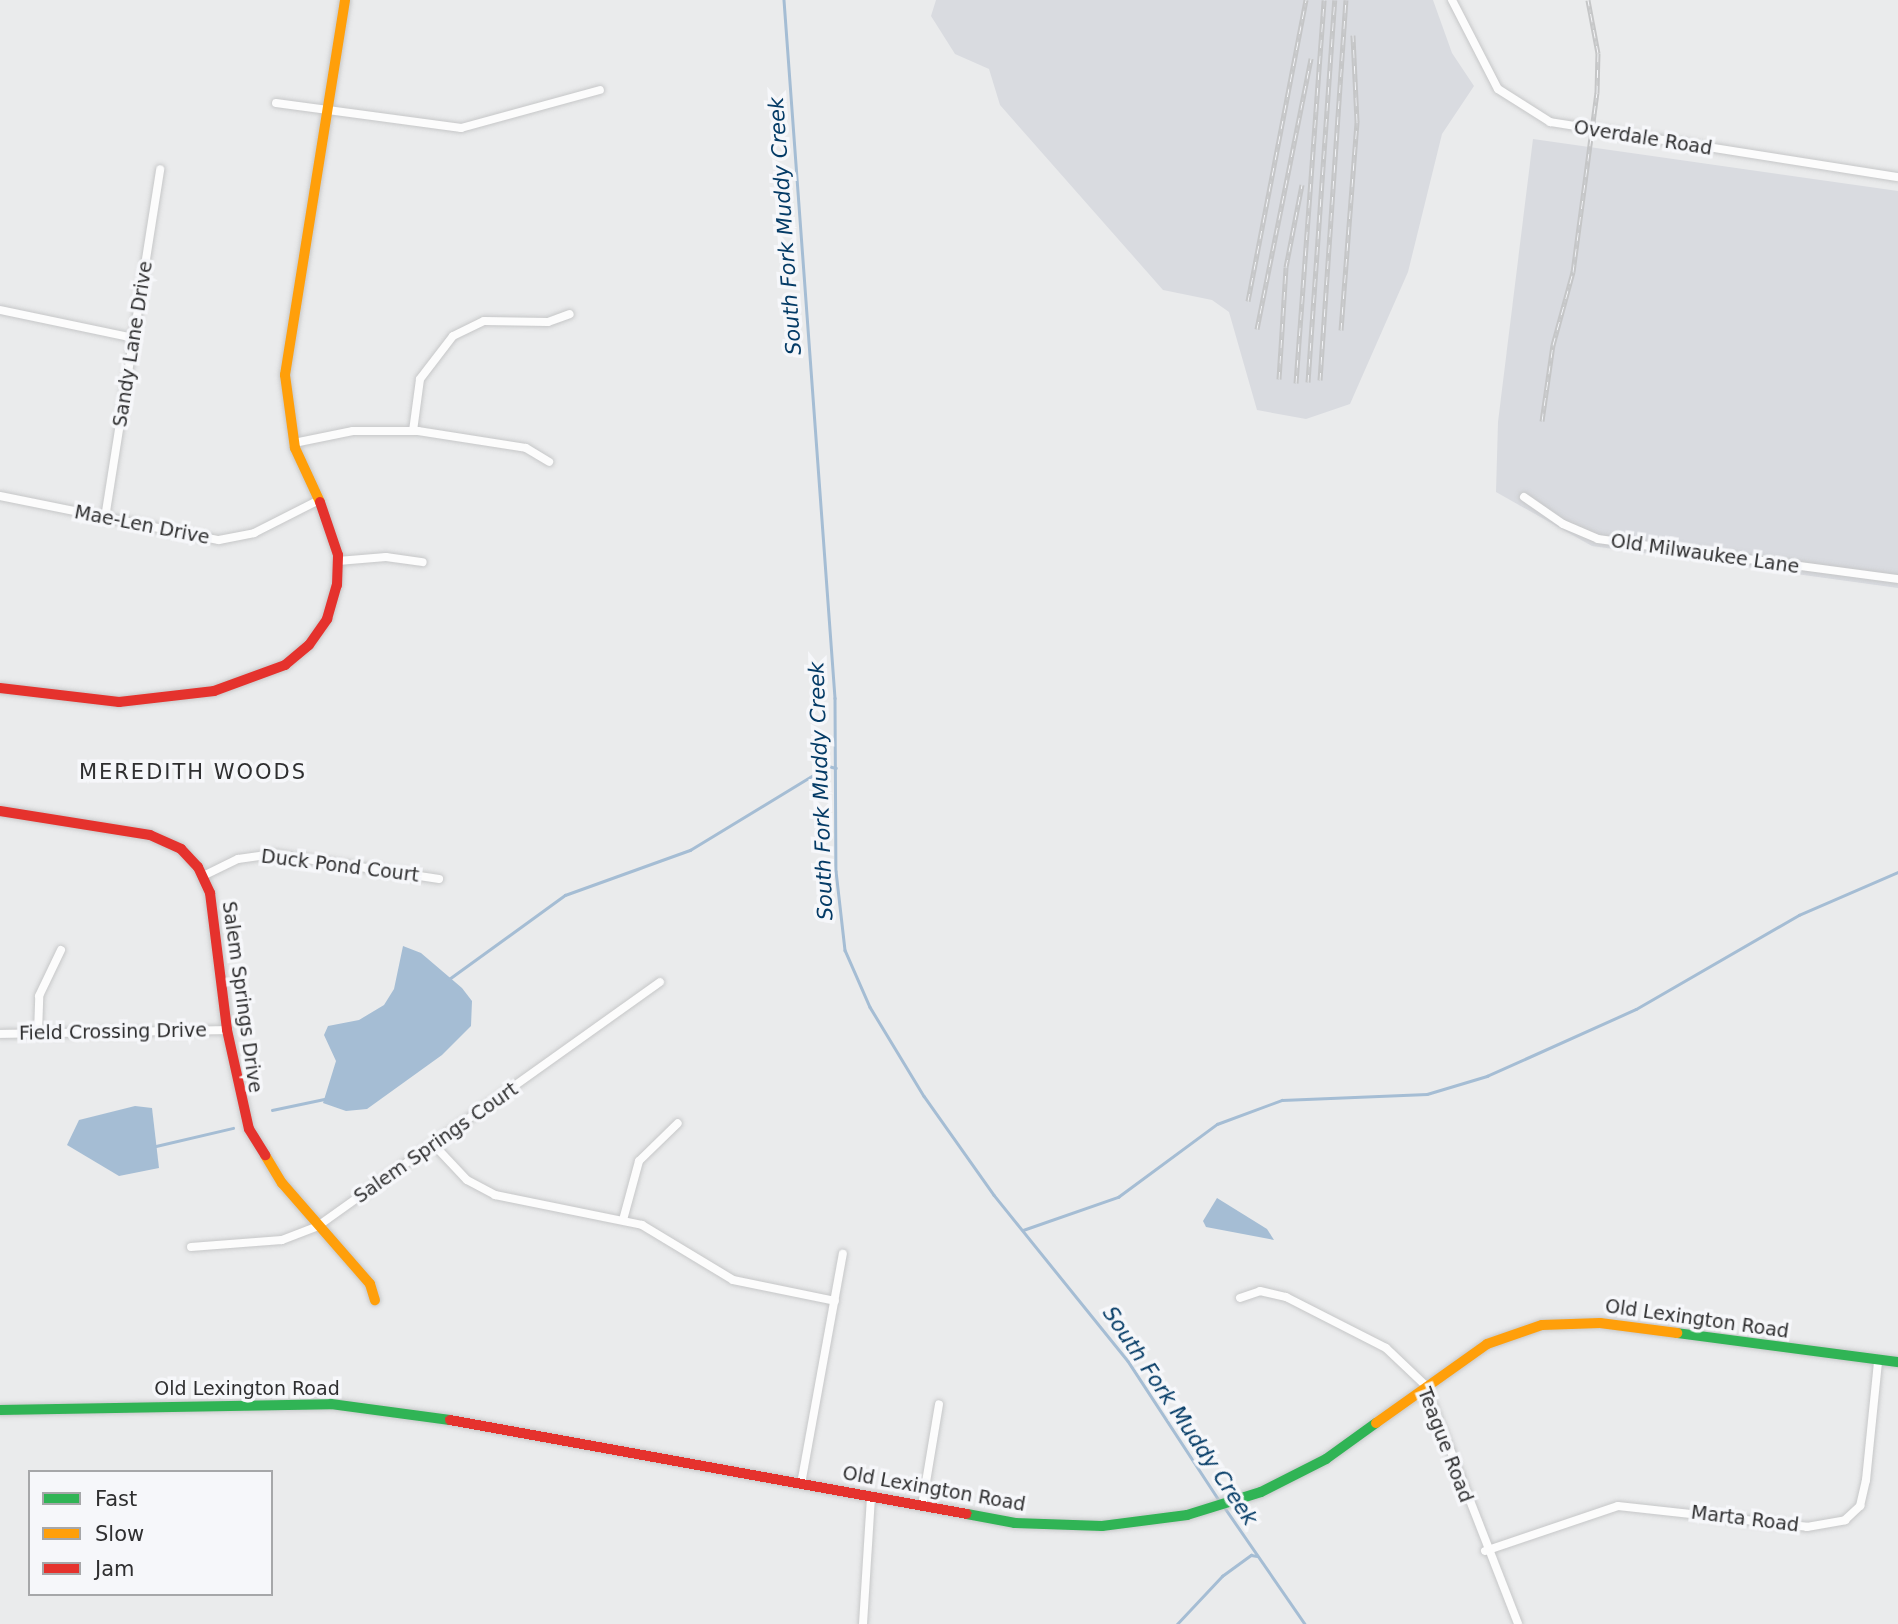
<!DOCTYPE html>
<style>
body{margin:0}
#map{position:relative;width:1898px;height:1624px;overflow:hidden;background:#eaebec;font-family:"DejaVu Sans",sans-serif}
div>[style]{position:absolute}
.built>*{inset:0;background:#d9dbe0}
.water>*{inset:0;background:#a5bdd4}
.stream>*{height:2.5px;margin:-1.25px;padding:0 1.25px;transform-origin:1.25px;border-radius:1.25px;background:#a5bdd4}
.roads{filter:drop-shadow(0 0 2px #c6c7c8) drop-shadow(0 0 2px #c6c7c8)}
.street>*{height:8px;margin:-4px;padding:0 4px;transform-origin:4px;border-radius:4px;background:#fcfcfc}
.fast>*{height:10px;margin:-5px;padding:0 5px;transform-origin:5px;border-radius:5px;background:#30b455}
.slow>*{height:10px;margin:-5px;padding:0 5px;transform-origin:5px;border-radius:5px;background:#ff9f0a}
.jam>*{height:10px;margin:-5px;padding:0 5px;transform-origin:5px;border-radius:5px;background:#e5322d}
.rail>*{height:5px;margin-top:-2.5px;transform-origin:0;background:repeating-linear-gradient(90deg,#f6f7fa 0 8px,#c5c6c7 0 16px);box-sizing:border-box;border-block:2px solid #c5c6c7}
span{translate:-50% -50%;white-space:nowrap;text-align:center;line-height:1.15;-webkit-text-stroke:7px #f6f7fa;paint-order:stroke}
.street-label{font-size:19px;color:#2f2f30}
.water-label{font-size:21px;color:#043b66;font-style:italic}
.neighbourhood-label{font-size:21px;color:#2f2f30;letter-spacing:2px}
.legend{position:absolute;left:28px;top:1470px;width:245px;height:126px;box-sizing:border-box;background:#f6f7fa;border:2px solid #a6a7a9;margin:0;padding:9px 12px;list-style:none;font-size:21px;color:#2f2f30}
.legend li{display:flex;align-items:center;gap:14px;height:35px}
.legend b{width:35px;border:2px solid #a6a7a9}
</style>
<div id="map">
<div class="built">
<i style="clip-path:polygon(936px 0,1433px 0,1452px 53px,1474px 86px,1442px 134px,1408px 272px,1350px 404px,1306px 419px,1257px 410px,1229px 312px,1212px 300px,1163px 290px,1000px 105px,989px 69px,955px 54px,931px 16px)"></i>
<i style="clip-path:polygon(1533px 139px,1898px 191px,1898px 588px,1592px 546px,1496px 492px,1498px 422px)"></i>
</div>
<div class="water">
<i style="clip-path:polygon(403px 946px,421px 953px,462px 988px,472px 1001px,471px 1026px,442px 1055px,367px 1109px,346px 1111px,323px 1103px,336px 1061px,324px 1035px,328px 1026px,359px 1020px,384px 1005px,394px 989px)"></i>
<i style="clip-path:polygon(135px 1106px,152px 1108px,159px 1168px,119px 1176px,67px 1145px,79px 1120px)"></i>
<i style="clip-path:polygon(1217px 1198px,1267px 1229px,1274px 1240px,1206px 1227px,1203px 1221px)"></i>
</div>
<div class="stream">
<i style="left:784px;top:0;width:700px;rotate:85.82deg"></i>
<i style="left:835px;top:698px;width:173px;rotate:89.7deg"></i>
<i style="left:836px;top:871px;width:80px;rotate:83.5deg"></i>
<i style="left:845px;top:950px;width:62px;rotate:66.3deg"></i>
<i style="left:870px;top:1007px;width:104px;rotate:58.8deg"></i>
<i style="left:924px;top:1096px;width:121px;rotate:54.7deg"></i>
<i style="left:994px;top:1195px;width:213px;rotate:51.1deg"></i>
<i style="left:1128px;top:1361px;width:166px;rotate:56.8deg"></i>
<i style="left:449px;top:979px;width:143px;rotate:-35.9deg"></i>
<i style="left:565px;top:895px;width:133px;rotate:-19.8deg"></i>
<i style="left:690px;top:850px;width:162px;rotate:-31.3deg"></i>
<i style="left:828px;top:766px;width:8px;rotate:14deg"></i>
<i style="left:272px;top:1110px;width:53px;rotate:-11.9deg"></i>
<i style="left:156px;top:1146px;width:79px;rotate:-13.2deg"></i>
<i style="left:1023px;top:1230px;width:101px;rotate:-19.2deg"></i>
<i style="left:1118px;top:1197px;width:123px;rotate:-36.4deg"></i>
<i style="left:1217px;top:1124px;width:69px;rotate:-20.3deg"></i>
<i style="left:1282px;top:1100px;width:145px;rotate:-2.4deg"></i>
<i style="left:1427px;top:1094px;width:63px;rotate:-16.7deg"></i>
<i style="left:1487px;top:1076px;width:163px;rotate:-24.2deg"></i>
<i style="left:1636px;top:1009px;width:188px;rotate:-30deg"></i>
<i style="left:1799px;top:915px;width:108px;rotate:-23.5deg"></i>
<i style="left:1225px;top:1508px;width:141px;rotate:55.4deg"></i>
<i style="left:1177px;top:1624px;width:66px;rotate:-46.8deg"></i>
<i style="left:1222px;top:1576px;width:36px;rotate:-36deg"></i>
<i style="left:1251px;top:1555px;width:6px;rotate:9deg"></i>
</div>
<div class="roads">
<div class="street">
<i style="left:1452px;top:0;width:100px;rotate:62.7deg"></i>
<i style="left:1498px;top:89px;width:62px;rotate:32.4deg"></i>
<i style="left:1550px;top:122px;width:352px;rotate:9deg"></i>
<i style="left:276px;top:103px;width:187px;rotate:7.7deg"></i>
<i style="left:461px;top:128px;width:144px;rotate:-15.3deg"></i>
<i style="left:0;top:310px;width:137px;rotate:11.8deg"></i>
<i style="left:413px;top:431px;width:52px;rotate:-82.3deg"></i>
<i style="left:420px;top:379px;width:54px;rotate:-52.5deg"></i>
<i style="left:453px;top:336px;width:34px;rotate:-26deg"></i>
<i style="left:484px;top:321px;width:64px;rotate:0.9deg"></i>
<i style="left:548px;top:322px;width:23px;rotate:-20deg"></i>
<i style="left:294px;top:443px;width:60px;rotate:-11.5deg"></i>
<i style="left:353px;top:431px;width:65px"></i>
<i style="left:418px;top:431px;width:109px;rotate:8.9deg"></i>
<i style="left:526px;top:448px;width:27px;rotate:31deg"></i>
<i style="left:0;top:496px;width:223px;rotate:11.4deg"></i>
<i style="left:219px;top:540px;width:36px;rotate:-11deg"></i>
<i style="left:254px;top:533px;width:73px;rotate:-26.9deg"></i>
<i style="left:1524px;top:497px;width:47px;rotate:34.7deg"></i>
<i style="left:1563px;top:524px;width:38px;rotate:23deg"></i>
<i style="left:1598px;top:539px;width:303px;rotate:7.6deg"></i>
<i style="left:105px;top:518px;width:353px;rotate:-81deg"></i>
<i style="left:338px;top:561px;width:48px;rotate:-4.8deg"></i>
<i style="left:386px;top:557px;width:37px;rotate:8deg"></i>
<i style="left:203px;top:876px;width:39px;rotate:-26deg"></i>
<i style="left:238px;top:859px;width:36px;rotate:-8deg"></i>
<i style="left:274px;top:854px;width:167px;rotate:8.6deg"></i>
<i style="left:38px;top:1033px;width:37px;rotate:-88deg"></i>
<i style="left:39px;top:996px;width:51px;rotate:-64.4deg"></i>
<i style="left:0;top:1034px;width:227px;rotate:-1deg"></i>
<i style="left:434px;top:1145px;width:48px;rotate:46.7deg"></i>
<i style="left:467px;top:1180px;width:32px;rotate:28deg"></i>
<i style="left:495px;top:1195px;width:150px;rotate:11.5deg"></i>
<i style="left:642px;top:1225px;width:106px;rotate:31.1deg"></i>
<i style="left:733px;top:1280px;width:104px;rotate:11.6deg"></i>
<i style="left:623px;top:1220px;width:61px;rotate:-74.8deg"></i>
<i style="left:639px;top:1161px;width:54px;rotate:-44.3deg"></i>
<i style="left:191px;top:1247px;width:91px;rotate:-4.4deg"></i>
<i style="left:282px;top:1240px;width:39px;rotate:-21deg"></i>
<i style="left:318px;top:1226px;width:420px;rotate:-35.5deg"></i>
<i style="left:1240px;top:1298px;width:21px;rotate:-19deg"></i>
<i style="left:1260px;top:1291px;width:27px;rotate:13deg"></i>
<i style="left:1286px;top:1297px;width:112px;rotate:27deg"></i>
<i style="left:1386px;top:1348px;width:54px;rotate:43.5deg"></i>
<i style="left:1425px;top:1385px;width:256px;rotate:68.7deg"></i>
<i style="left:801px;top:1484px;width:234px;rotate:-79.7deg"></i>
<i style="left:922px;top:1506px;width:103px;rotate:-80.5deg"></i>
<i style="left:1485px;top:1551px;width:140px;rotate:-18.7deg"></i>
<i style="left:1618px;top:1506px;width:190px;rotate:6.3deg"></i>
<i style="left:1807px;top:1527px;width:39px;rotate:-10deg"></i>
<i style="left:1845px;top:1520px;width:21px;rotate:-43deg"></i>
<i style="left:1860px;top:1506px;width:27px;rotate:-77deg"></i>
<i style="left:1866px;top:1480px;width:119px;rotate:-84.2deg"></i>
<i style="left:863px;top:1624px;width:127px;rotate:-86.4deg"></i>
</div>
<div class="fast">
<i style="left:1677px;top:1333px;width:223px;rotate:7.5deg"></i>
<i style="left:0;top:1410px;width:331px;rotate:-1deg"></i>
<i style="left:331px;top:1404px;width:120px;rotate:7.7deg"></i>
<i style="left:967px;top:1514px;width:49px;rotate:10.6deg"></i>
<i style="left:1015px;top:1523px;width:87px;rotate:2deg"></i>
<i style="left:1102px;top:1526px;width:86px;rotate:-7.4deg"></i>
<i style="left:1187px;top:1515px;width:77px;rotate:-17.3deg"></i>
<i style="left:1261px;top:1492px;width:73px;rotate:-26.9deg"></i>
<i style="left:1326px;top:1459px;width:62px;rotate:-35.8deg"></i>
</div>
<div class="slow">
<i style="left:320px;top:502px;width:60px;rotate:-114.8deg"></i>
<i style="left:295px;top:448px;width:74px;rotate:-97.8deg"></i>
<i style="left:285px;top:375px;width:380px;rotate:-80.9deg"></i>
<i style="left:265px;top:1155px;width:33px;rotate:59deg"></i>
<i style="left:282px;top:1183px;width:134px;rotate:48.9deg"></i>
<i style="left:370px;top:1284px;width:17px;rotate:73deg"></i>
<i style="left:1376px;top:1423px;width:136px;rotate:-35.4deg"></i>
<i style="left:1487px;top:1344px;width:58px;rotate:-19.1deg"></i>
<i style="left:1542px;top:1325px;width:58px;rotate:-2deg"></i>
<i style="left:1600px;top:1323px;width:78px;rotate:7.4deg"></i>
</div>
<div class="jam">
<i style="left:0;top:688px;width:120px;rotate:6.7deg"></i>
<i style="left:119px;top:702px;width:96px;rotate:-6.6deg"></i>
<i style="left:214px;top:691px;width:76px;rotate:-20.1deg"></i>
<i style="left:285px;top:665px;width:31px;rotate:-40deg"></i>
<i style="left:309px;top:645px;width:32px;rotate:-55deg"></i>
<i style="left:327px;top:619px;width:35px;rotate:-74deg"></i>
<i style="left:337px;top:585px;width:30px;rotate:-88deg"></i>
<i style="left:338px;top:555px;width:56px;rotate:-108.8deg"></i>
<i style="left:0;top:811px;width:152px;rotate:9.1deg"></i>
<i style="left:150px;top:835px;width:34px;rotate:24deg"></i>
<i style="left:181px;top:849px;width:25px;rotate:47deg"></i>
<i style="left:198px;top:867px;width:29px;rotate:65deg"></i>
<i style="left:210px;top:893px;width:138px;rotate:82.9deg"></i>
<i style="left:227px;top:1030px;width:101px;rotate:77.5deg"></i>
<i style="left:249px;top:1129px;width:31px;rotate:58deg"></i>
<i style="left:450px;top:1420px;width:525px;rotate:10.3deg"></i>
</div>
</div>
<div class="rail">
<i style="left:1248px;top:301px;width:307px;rotate:-79.1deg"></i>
<i style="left:1257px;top:329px;width:276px;rotate:-78.7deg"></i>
<i style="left:1341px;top:330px;width:210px;rotate:-85.6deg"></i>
<i style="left:1357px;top:121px;width:86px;rotate:-92.7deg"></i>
<i style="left:1279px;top:379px;width:112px;rotate:-86.4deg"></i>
<i style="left:1286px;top:267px;width:84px;rotate:-79deg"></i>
<i style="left:1320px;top:380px;width:381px;rotate:-86.1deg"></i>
<i style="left:1308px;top:382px;width:383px;rotate:-86deg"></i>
<i style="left:1296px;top:383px;width:384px;rotate:-85.8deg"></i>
<i style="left:1542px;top:421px;width:77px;rotate:-81.8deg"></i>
<i style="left:1553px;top:345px;width:76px;rotate:-74.7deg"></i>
<i style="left:1573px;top:272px;width:181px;rotate:-82.4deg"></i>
<i style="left:1597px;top:93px;width:40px;rotate:-88.6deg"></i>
<i style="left:1598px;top:53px;width:54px;rotate:-100.7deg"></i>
</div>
<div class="street-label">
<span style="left:1643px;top:138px;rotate:9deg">Overdale Road</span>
<span style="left:133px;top:344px;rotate:-81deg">Sandy Lane Drive</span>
<span style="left:142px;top:525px;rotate:11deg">Mae-Len Drive</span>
<span style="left:1705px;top:554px;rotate:8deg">Old Milwaukee Lane</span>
<span style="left:340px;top:866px;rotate:7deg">Duck Pond Court</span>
<span style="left:242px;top:997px;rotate:82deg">Salem Springs Drive</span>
<span style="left:113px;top:1032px;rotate:-1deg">Field Crossing Drive</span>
<span style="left:436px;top:1143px;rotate:-35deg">Salem Springs Court</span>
<span style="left:1697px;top:1319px;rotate:8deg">Old Lexington Road</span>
<span style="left:247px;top:1389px">Old Lexington Road</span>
<span style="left:1445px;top:1445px;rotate:69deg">Teague Road</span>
<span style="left:934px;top:1489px;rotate:10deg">Old Lexington Road</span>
<span style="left:1745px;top:1519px;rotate:7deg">Marta Road</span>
</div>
<div class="water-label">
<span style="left:785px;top:226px;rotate:-94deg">South Fork Muddy Creek</span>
<span style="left:821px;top:791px;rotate:-92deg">South Fork Muddy Creek</span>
<span style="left:1180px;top:1416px;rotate:56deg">South Fork Muddy Creek</span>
</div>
<div class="neighbourhood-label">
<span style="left:193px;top:772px">MEREDITH WOODS</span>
</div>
<ul class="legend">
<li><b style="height:9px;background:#30b455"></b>Fast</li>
<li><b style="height:9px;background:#ff9f0a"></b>Slow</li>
<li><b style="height:9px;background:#e5322d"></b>Jam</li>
</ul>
</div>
